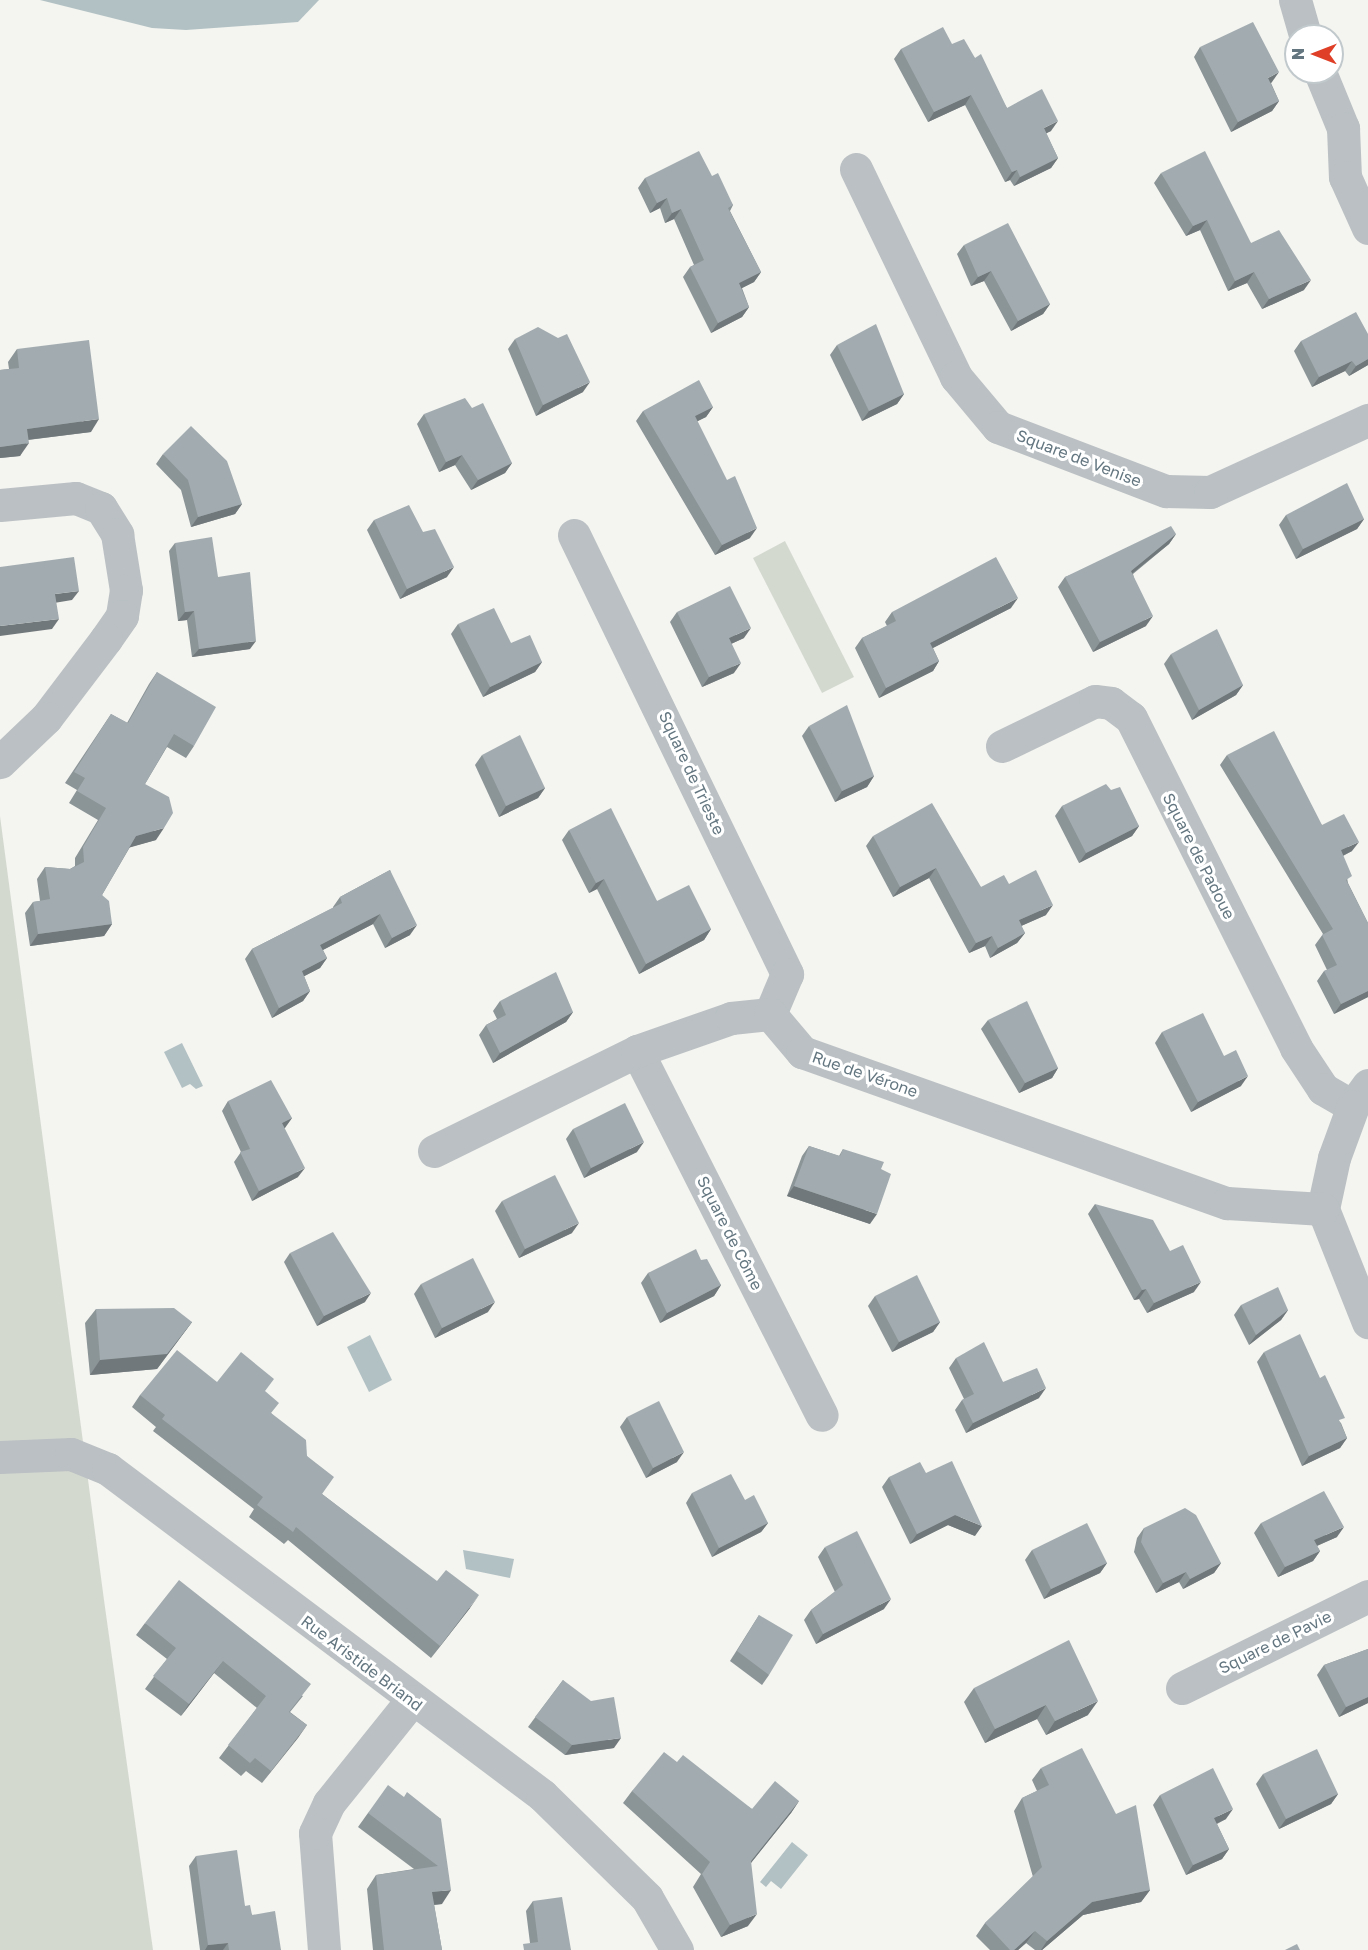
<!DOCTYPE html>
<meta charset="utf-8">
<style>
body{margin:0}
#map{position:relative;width:1368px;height:1950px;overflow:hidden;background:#f4f4f0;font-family:"Golos Text",sans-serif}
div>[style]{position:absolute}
.green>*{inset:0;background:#d4d9d0}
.water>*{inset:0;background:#b2c1c4}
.minor>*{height:33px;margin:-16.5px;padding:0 16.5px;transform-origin:16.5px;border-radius:16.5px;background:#bac0c3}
.wall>*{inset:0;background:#8b9497}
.shaded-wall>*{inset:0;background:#71787b}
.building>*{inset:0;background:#a2acb0}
span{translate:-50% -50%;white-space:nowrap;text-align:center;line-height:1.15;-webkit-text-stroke:6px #fff;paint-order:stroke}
.street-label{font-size:16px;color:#647781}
.north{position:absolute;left:1284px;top:24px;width:60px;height:60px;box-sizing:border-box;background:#fff;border:2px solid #c1c9cd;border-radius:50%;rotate:270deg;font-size:16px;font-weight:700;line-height:24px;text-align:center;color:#647781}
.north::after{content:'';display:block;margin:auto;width:21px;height:27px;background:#df3f26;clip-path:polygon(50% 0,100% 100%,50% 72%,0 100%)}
</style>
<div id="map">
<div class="green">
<i style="clip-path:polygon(785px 541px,854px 677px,822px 693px,753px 558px)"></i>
<i style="clip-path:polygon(0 816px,104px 1600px,153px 1950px,0 1950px)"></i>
</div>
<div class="water">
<i style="clip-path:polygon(40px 0,319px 0,298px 22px,186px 30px,152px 28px)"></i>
<i style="clip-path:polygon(182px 1043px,203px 1086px,196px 1089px,190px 1084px,182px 1088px,164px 1052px)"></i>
<i style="clip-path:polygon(370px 1335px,392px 1380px,369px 1392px,347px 1347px)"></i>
<i style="clip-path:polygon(463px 1550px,514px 1559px,510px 1578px,466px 1569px)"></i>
<i style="clip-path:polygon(792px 1842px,808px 1855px,781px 1889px,771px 1881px,766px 1887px,760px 1882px)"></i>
</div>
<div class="minor">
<i style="left:1295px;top:0;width:37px;rotate:74deg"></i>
<i style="left:1320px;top:72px;width:61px;rotate:67.7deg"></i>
<i style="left:1343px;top:128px;width:49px;rotate:87.7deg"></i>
<i style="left:1345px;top:177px;width:56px;rotate:65.7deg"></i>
<i style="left:856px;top:169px;width:231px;rotate:64.3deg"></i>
<i style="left:956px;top:377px;width:65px;rotate:50deg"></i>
<i style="left:998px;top:427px;width:180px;rotate:20.9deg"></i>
<i style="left:1166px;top:491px;width:44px;rotate:1.3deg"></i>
<i style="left:1210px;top:492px;width:174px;rotate:-24.5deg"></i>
<i style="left:0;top:505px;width:76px;rotate:-5.3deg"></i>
<i style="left:76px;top:498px;width:27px;rotate:22deg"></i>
<i style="left:101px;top:508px;width:31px;rotate:58deg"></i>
<i style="left:117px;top:534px;width:57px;rotate:80.9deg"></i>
<i style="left:126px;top:590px;width:26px;rotate:99deg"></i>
<i style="left:122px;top:616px;width:28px;rotate:125deg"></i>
<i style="left:106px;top:639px;width:99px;rotate:127.2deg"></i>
<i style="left:46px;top:718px;width:64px;rotate:136.3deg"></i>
<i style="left:574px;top:535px;width:488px;rotate:64.1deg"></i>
<i style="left:787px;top:974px;width:43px;rotate:113deg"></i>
<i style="left:1002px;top:746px;width:103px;rotate:-25.8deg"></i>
<i style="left:1095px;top:701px;width:16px;rotate:7deg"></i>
<i style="left:1111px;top:703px;width:25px;rotate:37deg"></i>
<i style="left:1131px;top:718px;width:369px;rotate:63.4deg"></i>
<i style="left:1296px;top:1048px;width:49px;rotate:56.6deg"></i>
<i style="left:1323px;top:1089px;width:34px;rotate:30deg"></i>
<i style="left:637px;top:1051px;width:408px;rotate:63.1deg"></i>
<i style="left:1368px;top:1085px;width:26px;rotate:126deg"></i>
<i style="left:1353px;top:1106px;width:55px;rotate:110.1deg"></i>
<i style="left:1334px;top:1158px;width:52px;rotate:102.2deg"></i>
<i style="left:1323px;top:1209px;width:122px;rotate:68.3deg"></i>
<i style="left:434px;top:1151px;width:226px;rotate:-26.2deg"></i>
<i style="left:637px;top:1051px;width:100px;rotate:-19.3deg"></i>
<i style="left:731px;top:1018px;width:39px;rotate:-6deg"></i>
<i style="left:770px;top:1014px;width:50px;rotate:49.9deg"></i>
<i style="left:802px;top:1052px;width:451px;rotate:19.6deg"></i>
<i style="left:1227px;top:1203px;width:96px;rotate:3.6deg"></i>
<i style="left:0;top:1457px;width:71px;rotate:-2.4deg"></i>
<i style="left:71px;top:1454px;width:40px;rotate:22deg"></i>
<i style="left:108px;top:1469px;width:543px;rotate:36.91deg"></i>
<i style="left:542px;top:1795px;width:147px;rotate:44.4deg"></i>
<i style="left:647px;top:1898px;width:60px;rotate:60deg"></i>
<i style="left:1182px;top:1688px;width:208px;rotate:-26.3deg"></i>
<i style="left:324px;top:1950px;width:117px;rotate:-94.4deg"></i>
<i style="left:315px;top:1833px;width:33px;rotate:-65deg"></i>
<i style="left:329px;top:1803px;width:131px;rotate:-51.2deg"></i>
</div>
<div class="wall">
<i style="clip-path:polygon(952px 44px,975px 58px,1007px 108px,1051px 131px,1046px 133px,1058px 158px,1051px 168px,1014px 186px,1010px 180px,1005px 182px,965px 105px,928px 122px,894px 59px,901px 49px)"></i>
<i style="clip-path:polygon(1200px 47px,1272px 82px,1271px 83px,1279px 101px,1272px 111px,1231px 132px,1194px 57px)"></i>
<i style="clip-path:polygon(1161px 173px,1251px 243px,1304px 290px,1262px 309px,1247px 283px,1228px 291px,1200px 230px,1186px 236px,1154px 183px)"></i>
<i style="clip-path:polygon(712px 176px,733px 205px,730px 211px,761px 272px,754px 282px,742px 288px,749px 307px,742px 317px,711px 333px,683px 277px,690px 267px,694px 265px,674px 219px,665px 223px,660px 208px,650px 213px,638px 188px,645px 178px)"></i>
<i style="clip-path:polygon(964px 245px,1050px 304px,1043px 314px,1011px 331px,984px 281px,971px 286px,957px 254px)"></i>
<i style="clip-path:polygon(1368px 334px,1368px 365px,1349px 376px,1345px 371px,1312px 387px,1294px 351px,1301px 341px)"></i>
<i style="clip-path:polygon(515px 339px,583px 392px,536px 416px,508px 349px)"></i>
<i style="clip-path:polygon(837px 345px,904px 394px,897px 404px,862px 421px,830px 355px)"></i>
<i style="clip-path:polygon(17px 349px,91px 432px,28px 440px,20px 456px,0 458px,0 370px,9px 369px,8px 362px)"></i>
<i style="clip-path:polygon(713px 407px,706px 417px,697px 421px,750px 538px,715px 555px,636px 421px,643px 411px)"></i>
<i style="clip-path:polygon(424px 414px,512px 463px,505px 473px,471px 490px,455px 465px,439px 472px,417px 424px)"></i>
<i style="clip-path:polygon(163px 454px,242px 504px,235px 514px,191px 527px,181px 490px,156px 464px)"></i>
<i style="clip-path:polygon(1286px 515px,1364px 519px,1357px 529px,1296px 559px,1279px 525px)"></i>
<i style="clip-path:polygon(374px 520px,423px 532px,447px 577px,400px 599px,367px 530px)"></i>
<i style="clip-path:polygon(1176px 534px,1169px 544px,1133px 574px,1146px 626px,1093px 652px,1058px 587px,1065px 577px)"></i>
<i style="clip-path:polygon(175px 543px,218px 577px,250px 649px,192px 657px,187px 620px,178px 621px,169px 551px)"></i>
<i style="clip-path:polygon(1011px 608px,933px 648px,939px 661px,933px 671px,879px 698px,855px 648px,862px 638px,887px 626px,885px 622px,892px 612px)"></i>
<i style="clip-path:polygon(677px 612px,744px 638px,731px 644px,734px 673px,702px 687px,670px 622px)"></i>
<i style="clip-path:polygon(458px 624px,511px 643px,542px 662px,535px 672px,483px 697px,451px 634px)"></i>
<i style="clip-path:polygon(1171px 654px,1243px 685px,1236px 695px,1192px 720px,1164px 664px)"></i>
<i style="clip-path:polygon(157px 672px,194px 746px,186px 758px,167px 747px,145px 784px,156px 840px,130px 847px,102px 895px,112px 924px,104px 936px,30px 946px,25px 913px,33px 902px,40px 901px,37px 879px,45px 867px,70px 869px,75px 866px,75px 858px,98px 820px,69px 803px,77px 790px,65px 783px,111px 714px,127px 723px,149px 684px)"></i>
<i style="clip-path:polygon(809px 726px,874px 776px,867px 787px,835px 802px,802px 736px)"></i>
<i style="clip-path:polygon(482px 755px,545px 788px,538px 798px,499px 817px,475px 765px)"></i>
<i style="clip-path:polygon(1227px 755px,1322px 825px,1352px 851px,1343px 856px,1348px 883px,1368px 923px,1368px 997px,1334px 1014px,1317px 981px,1324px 971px,1327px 970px,1315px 945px,1323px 934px,1220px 765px)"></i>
<i style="clip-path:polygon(1111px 790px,1139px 826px,1132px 836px,1079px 863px,1055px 816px,1062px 806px)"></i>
<i style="clip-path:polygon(569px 830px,657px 901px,711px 929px,704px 940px,639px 974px,597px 889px,589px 893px,562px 840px)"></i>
<i style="clip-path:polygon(873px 836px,981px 887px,1009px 884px,1046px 915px,1021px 926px,1025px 933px,1017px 943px,990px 958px,985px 946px,969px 953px,929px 878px,893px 897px,866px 846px)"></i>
<i style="clip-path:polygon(390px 870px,410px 935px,385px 948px,373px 924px,323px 950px,327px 958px,320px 968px,304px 976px,310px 991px,303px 1001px,272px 1018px,245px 959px,252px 949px,333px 908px,333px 907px,340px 897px)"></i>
<i style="clip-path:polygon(500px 1001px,573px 1012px,566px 1022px,493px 1063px,479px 1035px,486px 1025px,497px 1019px,493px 1011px)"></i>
<i style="clip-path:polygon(988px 1020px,1058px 1068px,1052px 1078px,1019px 1093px,981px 1029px)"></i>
<i style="clip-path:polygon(1162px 1032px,1224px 1056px,1241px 1086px,1191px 1112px,1155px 1043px)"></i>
<i style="clip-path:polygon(228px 1101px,292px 1118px,284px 1128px,298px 1177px,252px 1201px,234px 1162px,241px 1152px,222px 1111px)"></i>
<i style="clip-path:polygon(573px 1129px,637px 1152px,584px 1178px,566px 1139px)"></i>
<i style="clip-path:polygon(809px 1146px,839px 1156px,843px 1149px,870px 1224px,787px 1196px,802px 1156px)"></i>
<i style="clip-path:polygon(502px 1201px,572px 1233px,519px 1258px,495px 1211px)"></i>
<i style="clip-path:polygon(1095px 1204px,1194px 1292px,1147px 1313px,1139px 1299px,1134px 1300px,1088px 1214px)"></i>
<i style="clip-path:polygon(290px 1253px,365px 1302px,317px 1326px,284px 1262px)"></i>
<i style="clip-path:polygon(701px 1260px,721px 1285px,714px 1296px,660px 1323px,641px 1283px,648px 1273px)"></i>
<i style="clip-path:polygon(421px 1284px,488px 1312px,435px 1338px,414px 1294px)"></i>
<i style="clip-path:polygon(875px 1296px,940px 1322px,933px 1332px,892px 1352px,868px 1306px)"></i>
<i style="clip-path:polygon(1241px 1305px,1288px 1310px,1281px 1320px,1249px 1345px,1234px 1315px)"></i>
<i style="clip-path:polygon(96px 1309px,192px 1322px,157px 1369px,90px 1375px,85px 1323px)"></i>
<i style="clip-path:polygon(1264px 1352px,1341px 1423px,1347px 1438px,1340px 1448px,1302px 1466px,1257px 1362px)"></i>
<i style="clip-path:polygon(956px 1358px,1003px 1382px,1039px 1398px,966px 1433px,955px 1410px,962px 1400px,964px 1399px,949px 1368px)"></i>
<i style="clip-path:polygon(217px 1382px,265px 1392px,271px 1413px,307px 1456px,322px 1494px,470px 1608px,431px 1658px,288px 1540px,284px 1544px,249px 1517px,254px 1509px,153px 1431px,156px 1427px,132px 1407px,140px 1395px)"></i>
<i style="clip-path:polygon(627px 1417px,677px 1462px,646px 1478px,620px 1427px)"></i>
<i style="clip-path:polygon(926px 1473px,975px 1536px,948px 1525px,910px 1544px,882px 1487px,889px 1477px)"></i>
<i style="clip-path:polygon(692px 1493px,745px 1500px,768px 1523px,761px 1532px,712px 1557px,686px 1503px)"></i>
<i style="clip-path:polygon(1261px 1523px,1337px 1537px,1317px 1546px,1320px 1551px,1313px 1561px,1278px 1577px,1254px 1533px)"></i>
<i style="clip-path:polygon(1144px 1528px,1221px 1563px,1214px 1573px,1183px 1589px,1179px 1582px,1156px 1593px,1134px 1552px,1137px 1538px)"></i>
<i style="clip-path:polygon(825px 1547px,884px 1609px,816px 1644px,804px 1620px,811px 1610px,835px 1592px,818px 1557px)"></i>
<i style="clip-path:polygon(1032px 1550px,1107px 1563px,1100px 1573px,1044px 1599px,1025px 1560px)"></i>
<i style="clip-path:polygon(759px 1615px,769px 1675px,762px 1685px,730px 1661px)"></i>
<i style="clip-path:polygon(145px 1623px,303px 1696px,290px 1712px,307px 1725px,262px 1783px,246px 1771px,241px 1776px,219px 1758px,257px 1708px,214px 1673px,181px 1716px,145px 1689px,167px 1659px,136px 1635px)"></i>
<i style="clip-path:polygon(1368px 1649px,1368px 1703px,1339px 1717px,1317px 1675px,1324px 1665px)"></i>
<i style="clip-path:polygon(563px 1680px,614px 1748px,565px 1755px,528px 1727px)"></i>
<i style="clip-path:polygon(974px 1688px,1088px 1715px,1046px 1735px,1037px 1719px,985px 1743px,964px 1702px)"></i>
<i style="clip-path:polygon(677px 1762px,752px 1809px,799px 1801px,791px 1813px,751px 1863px,748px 1926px,721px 1937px,693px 1887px,701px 1874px,623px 1803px,632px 1791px)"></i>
<i style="clip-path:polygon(1041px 1768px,1150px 1890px,1141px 1902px,1083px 1915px,1042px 1950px,1035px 1950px,1026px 1943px,1018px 1950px,990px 1950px,976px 1936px,985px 1923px,1033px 1877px,1014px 1811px,1022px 1798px,1037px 1791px,1032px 1780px)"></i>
<i style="clip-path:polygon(1263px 1774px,1338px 1794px,1331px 1804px,1279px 1829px,1256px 1784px)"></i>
<i style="clip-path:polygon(1160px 1795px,1226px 1819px,1217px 1824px,1229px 1849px,1222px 1859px,1186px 1875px,1153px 1805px)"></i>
<i style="clip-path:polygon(404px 1797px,441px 1819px,442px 1904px,434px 1905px,442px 1950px,373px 1950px,367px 1889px,376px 1875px,414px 1869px,358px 1827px,368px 1813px)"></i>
<i style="clip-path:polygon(196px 1856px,245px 1906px,281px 1950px,200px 1950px,189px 1866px)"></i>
<i style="clip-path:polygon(533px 1901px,571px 1950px,530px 1943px,526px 1911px)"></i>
</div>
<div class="shaded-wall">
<i style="clip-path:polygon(1279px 72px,1272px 82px,1262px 88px,1268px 78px)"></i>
<i style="clip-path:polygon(971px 95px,965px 105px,928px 122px,934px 112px)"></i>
<i style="clip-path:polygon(1279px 101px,1272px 111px,1231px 132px,1238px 122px)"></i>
<i style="clip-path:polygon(1058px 121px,1051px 131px,1037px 138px,1044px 128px)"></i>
<i style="clip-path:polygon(1058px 158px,1051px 168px,1014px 186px,1020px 177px)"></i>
<i style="clip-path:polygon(1017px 170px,1010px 180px,1005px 182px,1012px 172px)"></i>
<i style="clip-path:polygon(667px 198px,660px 208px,650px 213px,657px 203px)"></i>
<i style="clip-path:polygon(681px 209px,674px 219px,665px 223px,672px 213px)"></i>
<i style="clip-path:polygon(1207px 220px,1200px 230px,1186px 236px,1193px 226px)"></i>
<i style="clip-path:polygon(991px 271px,984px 281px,971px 286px,978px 277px)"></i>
<i style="clip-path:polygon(761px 272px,754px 282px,732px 293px,739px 283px)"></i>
<i style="clip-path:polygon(1254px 272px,1247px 283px,1228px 291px,1235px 281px)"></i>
<i style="clip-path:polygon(1311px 280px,1304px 290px,1262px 309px,1269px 299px)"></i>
<i style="clip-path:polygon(1050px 304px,1043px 314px,1011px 331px,1018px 321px)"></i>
<i style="clip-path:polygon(749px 307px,742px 317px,711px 333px,718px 323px)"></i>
<i style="clip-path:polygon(1368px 359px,1368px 365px,1349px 376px,1356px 366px)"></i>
<i style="clip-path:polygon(1352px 361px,1345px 371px,1312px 387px,1319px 377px)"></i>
<i style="clip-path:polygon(590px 382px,583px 392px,536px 416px,543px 405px)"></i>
<i style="clip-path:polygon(904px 394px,897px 404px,862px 421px,869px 411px)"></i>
<i style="clip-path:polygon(713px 407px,706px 417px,688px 426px,695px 416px)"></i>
<i style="clip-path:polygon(99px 419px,91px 432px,18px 441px,27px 429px)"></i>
<i style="clip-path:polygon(29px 443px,20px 456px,0 458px,0 447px)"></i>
<i style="clip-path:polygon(462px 455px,455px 465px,439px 472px,446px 462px)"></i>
<i style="clip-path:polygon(512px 463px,505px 473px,471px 490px,478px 480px)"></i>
<i style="clip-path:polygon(242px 504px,235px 514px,191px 527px,198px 517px)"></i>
<i style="clip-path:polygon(1364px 519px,1357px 529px,1296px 559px,1303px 549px)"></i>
<i style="clip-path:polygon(757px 528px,750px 538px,715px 555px,722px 545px)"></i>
<i style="clip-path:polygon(1176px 534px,1169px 544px,1124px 580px,1131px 571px)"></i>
<i style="clip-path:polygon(454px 567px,447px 577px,400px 599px,407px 589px)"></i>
<i style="clip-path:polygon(79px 591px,72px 600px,48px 604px,55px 594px)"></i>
<i style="clip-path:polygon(1018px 598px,1011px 608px,923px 653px,930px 643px)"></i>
<i style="clip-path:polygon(194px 611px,187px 620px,178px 621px,185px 612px)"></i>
<i style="clip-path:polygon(1153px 616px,1146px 626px,1093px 652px,1100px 642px)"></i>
<i style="clip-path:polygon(59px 619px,52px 629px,0 636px,0 626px)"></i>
<i style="clip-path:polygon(751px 628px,744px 638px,722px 648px,729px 638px)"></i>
<i style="clip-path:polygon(256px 641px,250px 649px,192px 657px,199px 649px)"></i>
<i style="clip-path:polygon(939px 661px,933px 671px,879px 698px,886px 688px)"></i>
<i style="clip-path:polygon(542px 662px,535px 672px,483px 697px,490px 687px)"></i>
<i style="clip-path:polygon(741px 663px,734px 673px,702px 687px,709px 677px)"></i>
<i style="clip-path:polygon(1243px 685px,1236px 695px,1192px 720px,1199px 710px)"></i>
<i style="clip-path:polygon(874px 776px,867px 787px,835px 802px,842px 791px)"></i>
<i style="clip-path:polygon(545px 788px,538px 798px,499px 817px,506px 806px)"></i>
<i style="clip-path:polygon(1139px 826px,1132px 836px,1079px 863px,1086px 853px)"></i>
<i style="clip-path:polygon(164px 828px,156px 840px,128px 848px,136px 836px)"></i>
<i style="clip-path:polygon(1359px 842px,1352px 851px,1334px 860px,1341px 850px)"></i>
<i style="clip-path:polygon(936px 868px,929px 878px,893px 897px,900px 887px)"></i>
<i style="clip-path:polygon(604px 879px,597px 889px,589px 893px,596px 883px)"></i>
<i style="clip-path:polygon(1053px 905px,1046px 915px,1012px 930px,1019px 920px)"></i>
<i style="clip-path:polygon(380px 914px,373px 924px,313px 955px,320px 945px)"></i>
<i style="clip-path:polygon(112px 924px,104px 936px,30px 946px,38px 934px)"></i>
<i style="clip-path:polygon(417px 925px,410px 935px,385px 948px,392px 938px)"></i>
<i style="clip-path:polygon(711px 929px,704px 940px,639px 974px,646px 964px)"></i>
<i style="clip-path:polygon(1025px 933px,1017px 943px,990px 958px,998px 948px)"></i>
<i style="clip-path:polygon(992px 936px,985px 946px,969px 953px,976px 943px)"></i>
<i style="clip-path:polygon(327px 958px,320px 968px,295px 981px,302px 971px)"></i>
<i style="clip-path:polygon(310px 991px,303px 1001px,272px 1018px,279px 1008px)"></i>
<i style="clip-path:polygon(1368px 991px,1368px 997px,1334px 1014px,1341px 1004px)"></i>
<i style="clip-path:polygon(573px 1012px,566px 1022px,493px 1063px,500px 1053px)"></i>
<i style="clip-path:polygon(1058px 1068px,1052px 1078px,1019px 1093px,1025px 1083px)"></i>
<i style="clip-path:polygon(1248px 1076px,1241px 1086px,1191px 1112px,1198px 1102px)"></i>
<i style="clip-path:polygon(292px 1118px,285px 1128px,275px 1132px,282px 1123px)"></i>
<i style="clip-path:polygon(644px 1142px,637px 1152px,584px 1178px,591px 1168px)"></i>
<i style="clip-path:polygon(305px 1168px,298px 1177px,252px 1201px,259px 1191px)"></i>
<i style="clip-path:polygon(794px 1186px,877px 1214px,870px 1224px,787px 1196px)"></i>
<i style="clip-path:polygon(579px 1223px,572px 1233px,519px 1258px,525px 1249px)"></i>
<i style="clip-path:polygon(1201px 1282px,1194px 1292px,1147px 1313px,1154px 1303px)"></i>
<i style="clip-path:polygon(721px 1285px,714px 1296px,660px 1323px,667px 1313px)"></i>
<i style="clip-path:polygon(1146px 1289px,1139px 1299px,1134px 1300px,1142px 1290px)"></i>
<i style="clip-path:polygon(371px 1293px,365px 1302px,317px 1326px,324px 1316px)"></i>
<i style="clip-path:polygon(495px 1302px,488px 1312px,435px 1338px,442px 1328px)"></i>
<i style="clip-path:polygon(1288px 1310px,1281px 1320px,1249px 1345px,1256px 1335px)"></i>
<i style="clip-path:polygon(192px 1322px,157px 1369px,90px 1375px,100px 1360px)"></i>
<i style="clip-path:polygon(940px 1322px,933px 1332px,892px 1352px,899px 1342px)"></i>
<i style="clip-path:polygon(1046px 1388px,1039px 1398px,966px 1433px,973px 1423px)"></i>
<i style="clip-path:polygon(1347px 1438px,1340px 1448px,1302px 1466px,1309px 1456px)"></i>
<i style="clip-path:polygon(684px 1452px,677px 1462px,646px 1478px,653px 1468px)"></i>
<i style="clip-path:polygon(955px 1515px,982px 1526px,975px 1536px,948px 1525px,910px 1544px,917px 1534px)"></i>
<i style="clip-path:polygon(768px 1523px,761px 1532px,712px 1557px,719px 1548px)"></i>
<i style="clip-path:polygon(1344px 1527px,1337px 1537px,1307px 1550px,1314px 1540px)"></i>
<i style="clip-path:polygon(1320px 1551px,1313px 1561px,1278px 1577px,1285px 1567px)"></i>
<i style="clip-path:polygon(1107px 1563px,1100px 1573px,1044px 1599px,1051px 1589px)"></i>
<i style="clip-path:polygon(1221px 1563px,1214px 1573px,1183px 1589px,1190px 1579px)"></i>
<i style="clip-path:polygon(1186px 1572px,1179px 1582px,1156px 1593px,1163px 1583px)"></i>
<i style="clip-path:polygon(479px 1595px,470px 1608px,431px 1658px,440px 1646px)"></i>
<i style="clip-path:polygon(891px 1599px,884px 1609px,816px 1644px,823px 1634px)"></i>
<i style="clip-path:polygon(223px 1661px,214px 1673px,181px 1716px,189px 1704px)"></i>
<i style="clip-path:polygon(1368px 1697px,1368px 1703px,1339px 1717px,1346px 1707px)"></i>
<i style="clip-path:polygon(1098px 1701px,1088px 1715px,1046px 1735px,1055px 1721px)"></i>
<i style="clip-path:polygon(1046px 1705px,1037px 1719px,985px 1743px,995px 1729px)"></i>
<i style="clip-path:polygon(307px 1725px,298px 1738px,262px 1783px,271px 1771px)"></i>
<i style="clip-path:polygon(621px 1738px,614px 1748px,565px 1755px,572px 1745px)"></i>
<i style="clip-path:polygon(1338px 1794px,1331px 1804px,1279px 1829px,1286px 1819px)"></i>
<i style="clip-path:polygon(799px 1801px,791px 1813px,742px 1874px,751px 1861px)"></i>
<i style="clip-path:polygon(1233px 1809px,1226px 1819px,1207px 1828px,1214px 1818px)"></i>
<i style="clip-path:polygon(1229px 1849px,1222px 1859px,1186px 1875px,1193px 1865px)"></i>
<i style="clip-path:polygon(451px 1890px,442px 1904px,422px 1906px,432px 1892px)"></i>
<i style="clip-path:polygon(1150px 1890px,1141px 1902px,1083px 1915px,1042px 1950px,1041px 1950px,1047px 1941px,1092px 1902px)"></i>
<i style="clip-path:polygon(757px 1914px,748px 1926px,721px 1937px,730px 1925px)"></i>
<i style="clip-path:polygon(1035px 1931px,1026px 1943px,1018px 1950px,1014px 1950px)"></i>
<i style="clip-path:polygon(228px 1943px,223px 1950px,205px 1950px,208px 1945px)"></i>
</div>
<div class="building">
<i style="clip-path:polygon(1253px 22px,1279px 72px,1268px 78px,1279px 101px,1238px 122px,1200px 47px)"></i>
<i style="clip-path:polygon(943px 27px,952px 44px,964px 39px,975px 58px,981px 54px,1007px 108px,1042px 89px,1058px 121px,1044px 128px,1058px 158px,1020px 177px,1017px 170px,1012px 172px,971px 95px,934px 112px,901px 49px)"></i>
<i style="clip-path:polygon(699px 151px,712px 176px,718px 173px,733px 205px,728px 208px,761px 272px,739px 283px,749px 307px,718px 323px,690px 267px,704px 260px,681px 209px,672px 213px,667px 198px,657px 203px,645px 178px)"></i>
<i style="clip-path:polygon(1205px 151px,1251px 243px,1279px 230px,1311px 280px,1269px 299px,1254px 272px,1235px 281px,1207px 220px,1193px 226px,1161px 173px)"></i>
<i style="clip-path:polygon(1008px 223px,1050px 304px,1018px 321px,991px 271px,978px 277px,964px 245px)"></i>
<i style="clip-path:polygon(1356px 312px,1368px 334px,1368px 359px,1356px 366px,1352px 361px,1319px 377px,1301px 341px)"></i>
<i style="clip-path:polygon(876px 324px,904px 394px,869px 411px,837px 345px)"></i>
<i style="clip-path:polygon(538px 327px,558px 338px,567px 334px,590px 382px,543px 405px,515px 339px)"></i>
<i style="clip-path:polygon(89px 340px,99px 419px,27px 429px,29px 443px,0 447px,0 370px,19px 368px,17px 349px)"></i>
<i style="clip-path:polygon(699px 380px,713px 407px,695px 416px,727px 480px,735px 476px,757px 528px,722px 545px,643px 411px)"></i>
<i style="clip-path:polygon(465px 398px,472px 408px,483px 403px,512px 463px,478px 480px,462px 455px,446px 462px,424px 414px)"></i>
<i style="clip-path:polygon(191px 426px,227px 461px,242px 504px,198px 517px,188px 480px,163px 454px)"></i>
<i style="clip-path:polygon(1347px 483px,1364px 519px,1303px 549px,1286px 515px)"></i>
<i style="clip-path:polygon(409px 505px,423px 532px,435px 529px,454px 567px,407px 589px,374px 520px)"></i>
<i style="clip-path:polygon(1171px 526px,1176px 534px,1131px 571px,1153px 616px,1100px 642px,1065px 577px)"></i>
<i style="clip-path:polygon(212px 537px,218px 577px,250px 572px,256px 641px,199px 649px,194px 611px,185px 612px,175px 543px)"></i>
<i style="clip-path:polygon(74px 557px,79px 591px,55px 594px,59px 619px,0 626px,0 567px)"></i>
<i style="clip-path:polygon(996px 557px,1018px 598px,930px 643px,939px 661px,886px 688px,862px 638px,896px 621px,892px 612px)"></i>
<i style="clip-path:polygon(730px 586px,751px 628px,729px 638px,741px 663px,709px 677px,677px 612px)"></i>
<i style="clip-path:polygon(494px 608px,511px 643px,530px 635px,542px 662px,490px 687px,458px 624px)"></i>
<i style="clip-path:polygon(1217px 629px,1243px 685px,1199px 710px,1171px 654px)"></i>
<i style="clip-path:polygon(157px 672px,216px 707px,194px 746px,174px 734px,145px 784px,169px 797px,173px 813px,164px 828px,136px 836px,102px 895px,109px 901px,112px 924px,38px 934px,33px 902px,50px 899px,45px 867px,70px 869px,84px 862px,83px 847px,106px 808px,77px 791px,85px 778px,74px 772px,111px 714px,128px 723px)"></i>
<i style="clip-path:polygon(847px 705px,874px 776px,842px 791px,809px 726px)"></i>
<i style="clip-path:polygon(1274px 731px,1322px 825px,1344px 814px,1359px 842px,1341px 850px,1352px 876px,1346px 880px,1368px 923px,1368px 991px,1341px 1004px,1324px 971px,1337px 965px,1322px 935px,1333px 929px,1227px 755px)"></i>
<i style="clip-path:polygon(520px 735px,545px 788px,506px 806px,482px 755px)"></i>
<i style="clip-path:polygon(1106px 784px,1111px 790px,1120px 787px,1139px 826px,1086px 853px,1062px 806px)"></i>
<i style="clip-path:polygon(932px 803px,981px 887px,1004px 875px,1009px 884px,1036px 870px,1053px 905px,1019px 920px,1025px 933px,998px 948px,992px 936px,976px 943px,936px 868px,900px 887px,873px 836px)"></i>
<i style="clip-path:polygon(611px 808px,657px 901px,689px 885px,711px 929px,646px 964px,604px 879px,596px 883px,569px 830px)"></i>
<i style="clip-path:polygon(390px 870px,417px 925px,392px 938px,380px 914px,320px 945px,327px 958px,302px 971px,310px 991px,279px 1008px,252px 949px,342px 903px,340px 897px)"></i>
<i style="clip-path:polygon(556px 972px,573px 1012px,500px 1053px,486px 1025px,506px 1015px,500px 1001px)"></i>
<i style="clip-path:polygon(1027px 1001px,1058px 1068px,1025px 1083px,988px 1020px)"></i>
<i style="clip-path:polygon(1203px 1013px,1224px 1056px,1236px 1050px,1248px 1076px,1198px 1102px,1162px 1032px)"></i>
<i style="clip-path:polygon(271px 1080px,292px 1118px,282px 1123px,305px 1168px,259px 1191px,240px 1152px,250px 1149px,228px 1101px)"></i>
<i style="clip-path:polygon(625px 1103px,644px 1142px,591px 1168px,573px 1129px)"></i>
<i style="clip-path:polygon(809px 1146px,840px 1156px,843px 1149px,884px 1162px,881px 1169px,891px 1174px,877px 1214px,794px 1186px)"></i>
<i style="clip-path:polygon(555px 1175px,579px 1223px,525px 1249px,502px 1201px)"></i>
<i style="clip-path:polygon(1095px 1204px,1153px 1220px,1170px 1251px,1183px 1245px,1201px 1282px,1154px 1303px,1146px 1289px,1142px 1290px)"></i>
<i style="clip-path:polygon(333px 1232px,371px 1293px,324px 1316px,290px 1253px)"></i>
<i style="clip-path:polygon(696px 1249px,701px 1260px,707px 1259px,721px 1285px,667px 1313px,648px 1273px)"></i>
<i style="clip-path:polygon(473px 1258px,495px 1302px,442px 1328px,421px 1284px)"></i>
<i style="clip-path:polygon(917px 1275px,940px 1322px,899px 1342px,875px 1296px)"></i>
<i style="clip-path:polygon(1278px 1287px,1288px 1310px,1256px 1335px,1241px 1305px)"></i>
<i style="clip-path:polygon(174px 1308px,192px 1322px,167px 1354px,100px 1360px,96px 1309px)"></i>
<i style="clip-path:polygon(1300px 1334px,1320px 1378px,1325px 1375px,1345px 1418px,1339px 1420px,1347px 1438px,1309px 1456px,1264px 1352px)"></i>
<i style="clip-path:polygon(984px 1342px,1003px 1382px,1037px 1368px,1046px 1388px,973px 1423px,962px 1400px,974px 1394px,956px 1358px)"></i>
<i style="clip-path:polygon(177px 1350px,217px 1382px,241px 1352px,274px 1379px,265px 1391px,279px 1403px,271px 1413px,306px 1440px,307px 1456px,334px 1477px,322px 1494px,437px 1581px,446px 1570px,479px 1595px,440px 1646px,296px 1527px,293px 1532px,257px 1505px,263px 1497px,162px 1419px,165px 1415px,140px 1395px)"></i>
<i style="clip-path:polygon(659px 1401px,684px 1452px,653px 1468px,627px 1417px)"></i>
<i style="clip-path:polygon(952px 1461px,982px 1526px,955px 1515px,917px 1534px,889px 1477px,920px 1462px,926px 1473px)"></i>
<i style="clip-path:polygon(731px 1474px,745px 1500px,754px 1495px,768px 1523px,719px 1548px,692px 1493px)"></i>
<i style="clip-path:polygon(1324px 1491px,1344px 1527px,1314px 1540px,1320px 1551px,1285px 1567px,1261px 1523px)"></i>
<i style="clip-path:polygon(1185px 1508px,1196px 1515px,1221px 1563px,1190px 1579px,1186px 1572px,1163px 1583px,1141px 1542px,1144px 1528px)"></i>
<i style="clip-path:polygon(1087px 1523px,1107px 1563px,1051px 1589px,1032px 1550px)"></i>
<i style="clip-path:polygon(857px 1531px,891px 1599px,823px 1634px,811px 1610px,843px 1585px,825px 1547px)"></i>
<i style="clip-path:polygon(179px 1580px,311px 1684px,289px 1712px,307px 1725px,271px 1771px,255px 1758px,250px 1763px,228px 1745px,266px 1696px,223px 1661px,189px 1704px,153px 1676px,176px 1648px,145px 1623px)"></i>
<i style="clip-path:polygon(759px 1615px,793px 1635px,769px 1675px,737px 1651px)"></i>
<i style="clip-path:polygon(1069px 1640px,1098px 1701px,1055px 1721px,1046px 1705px,995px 1729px,974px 1688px)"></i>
<i style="clip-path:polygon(1368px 1649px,1368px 1697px,1346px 1707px,1324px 1665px)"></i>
<i style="clip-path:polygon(563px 1680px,591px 1701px,614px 1697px,621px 1738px,572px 1745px,535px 1717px)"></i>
<i style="clip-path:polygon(1082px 1748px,1116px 1814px,1136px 1805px,1150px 1890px,1092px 1902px,1047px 1941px,1035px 1931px,1014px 1950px,1010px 1950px,985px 1923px,1042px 1867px,1022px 1798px,1049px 1785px,1041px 1768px)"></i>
<i style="clip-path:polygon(1317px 1749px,1338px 1794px,1286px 1819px,1263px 1774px)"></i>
<i style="clip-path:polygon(664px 1752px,677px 1762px,683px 1755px,752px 1809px,775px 1781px,799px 1801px,751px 1861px,757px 1914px,730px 1925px,702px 1874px,710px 1862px,632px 1791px)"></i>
<i style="clip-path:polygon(1213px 1768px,1233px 1809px,1214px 1818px,1229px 1849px,1193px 1865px,1160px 1795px)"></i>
<i style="clip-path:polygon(388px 1785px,404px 1797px,407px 1792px,441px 1819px,451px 1890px,432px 1892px,442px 1950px,384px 1950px,376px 1875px,438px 1866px,368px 1813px)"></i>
<i style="clip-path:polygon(237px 1850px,245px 1906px,250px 1905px,252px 1915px,275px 1911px,281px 1950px,229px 1950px,228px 1943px,208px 1945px,196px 1856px)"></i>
<i style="clip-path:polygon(562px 1897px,571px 1950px,524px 1950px,523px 1944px,538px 1942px,533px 1901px)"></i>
<i style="clip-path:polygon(1297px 1944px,1300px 1950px,1285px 1950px)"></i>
</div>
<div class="street-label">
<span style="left:1079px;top:458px;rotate:21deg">Square de Venise</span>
<span style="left:692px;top:773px;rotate:65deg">Square de Trieste</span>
<span style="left:1199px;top:856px;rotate:63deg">Square de Padoue</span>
<span style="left:865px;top:1074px;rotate:19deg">Rue de Vérone</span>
<span style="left:730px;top:1233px;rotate:63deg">Square de Côme</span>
<span style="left:1275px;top:1642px;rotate:-26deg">Square de Pavie</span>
<span style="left:362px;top:1663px;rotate:37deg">Rue Aristide Briand</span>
</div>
<div class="north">N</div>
</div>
